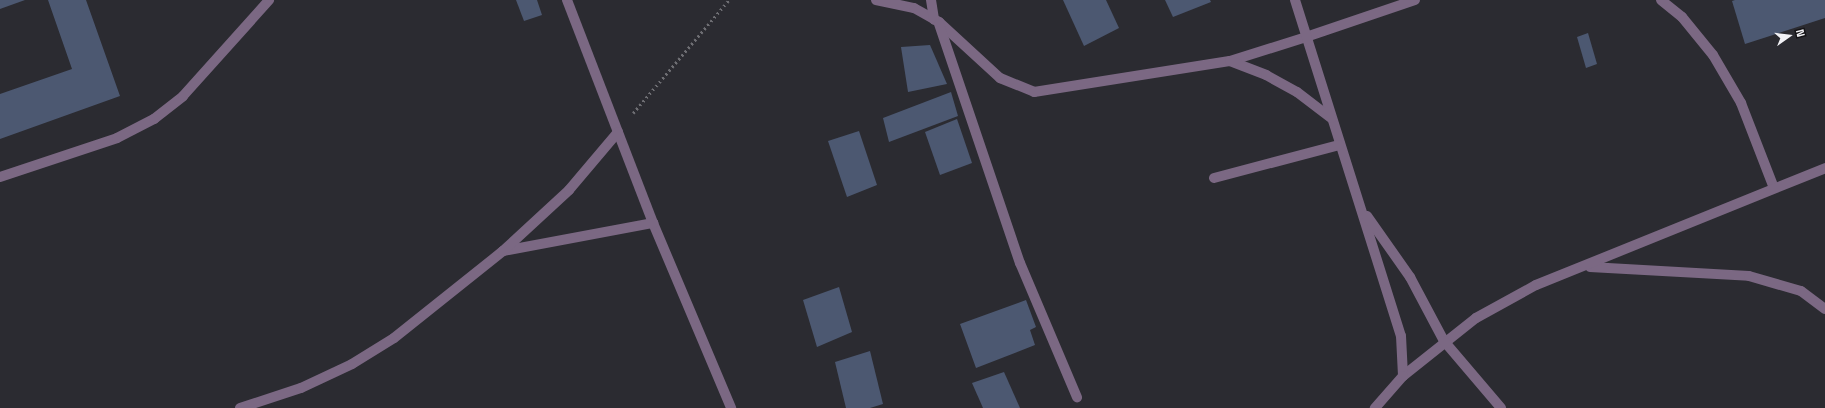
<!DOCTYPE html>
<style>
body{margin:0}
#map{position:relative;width:1825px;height:408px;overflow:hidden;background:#2b2b31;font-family:"Space Grotesk",sans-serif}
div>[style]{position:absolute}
.building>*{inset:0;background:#4c5871}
.path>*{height:2.5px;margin-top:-1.25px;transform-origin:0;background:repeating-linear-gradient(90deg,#6e6e73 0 2px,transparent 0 5px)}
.lane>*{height:10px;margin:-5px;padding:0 5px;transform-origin:5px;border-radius:5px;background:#7b6883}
.street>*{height:10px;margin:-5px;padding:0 5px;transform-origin:5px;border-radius:5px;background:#7b6883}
span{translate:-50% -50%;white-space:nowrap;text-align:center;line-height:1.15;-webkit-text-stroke:3px #141316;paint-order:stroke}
.north{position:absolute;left:1769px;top:16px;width:40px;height:40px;-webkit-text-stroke:3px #141316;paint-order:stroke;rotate:76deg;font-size:11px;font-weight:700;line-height:16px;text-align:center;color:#f2f2f6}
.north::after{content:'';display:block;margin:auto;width:14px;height:18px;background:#f2f2f6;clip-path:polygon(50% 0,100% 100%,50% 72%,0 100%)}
</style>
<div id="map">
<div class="building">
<i style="clip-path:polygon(0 0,25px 0,0 9px)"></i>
<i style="clip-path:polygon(48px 0,86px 0,120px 96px,0 139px,0 94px,72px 69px)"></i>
<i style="clip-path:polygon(516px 0,537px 0,542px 15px,524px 21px)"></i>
<i style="clip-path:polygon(1063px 0,1106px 0,1119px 28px,1084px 46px)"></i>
<i style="clip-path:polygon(1165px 0,1210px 0,1211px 2px,1173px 17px)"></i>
<i style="clip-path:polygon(1735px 0,1825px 0,1825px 18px,1745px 44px,1732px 1px)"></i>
<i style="clip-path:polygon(1588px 33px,1597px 64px,1586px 68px,1577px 37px)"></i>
<i style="clip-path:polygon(930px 45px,947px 84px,908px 92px,901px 47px)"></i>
<i style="clip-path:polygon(951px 92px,958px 116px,889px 142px,883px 118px)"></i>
<i style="clip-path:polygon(957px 119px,972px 163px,940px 175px,925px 132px)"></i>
<i style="clip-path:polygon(859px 131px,877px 185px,847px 197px,828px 141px)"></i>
<i style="clip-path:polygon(839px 287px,852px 332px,817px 347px,803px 300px)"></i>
<i style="clip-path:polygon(1026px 300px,1036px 327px,1030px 330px,1035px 345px,976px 368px,960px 324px)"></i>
<i style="clip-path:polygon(870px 351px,883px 404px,870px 408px,846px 408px,835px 362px)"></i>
<i style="clip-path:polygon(1004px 372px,1020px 408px,983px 408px,972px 383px)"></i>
</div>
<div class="path">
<i style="left:633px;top:113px;width:148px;rotate:-49.7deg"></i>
</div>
<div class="lane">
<i style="left:1661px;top:0;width:27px;rotate:39deg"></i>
<i style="left:1682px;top:17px;width:49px;rotate:50.8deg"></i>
<i style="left:1713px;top:55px;width:56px;rotate:59.7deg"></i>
<i style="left:1741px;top:103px;width:91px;rotate:68.8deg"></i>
<i style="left:1306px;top:37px;width:115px;rotate:-18.7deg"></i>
<i style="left:0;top:177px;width:123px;rotate:-18.4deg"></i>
<i style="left:117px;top:138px;width:42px;rotate:-27.2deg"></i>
<i style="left:154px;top:119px;width:37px;rotate:-38deg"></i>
<i style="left:183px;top:96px;width:129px;rotate:-48.1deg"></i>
<i style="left:1590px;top:267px;width:159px;rotate:3.2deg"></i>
<i style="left:1749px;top:276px;width:54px;rotate:16.1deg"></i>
<i style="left:1801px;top:291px;width:30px;rotate:37deg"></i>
<i style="left:1403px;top:376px;width:93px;rotate:-38.5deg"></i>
<i style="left:1476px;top:318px;width:68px;rotate:-28.8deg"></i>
<i style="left:1536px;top:285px;width:312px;rotate:-22deg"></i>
</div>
<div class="street">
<i style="left:567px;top:0;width:239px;rotate:68.9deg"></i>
<i style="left:653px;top:223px;width:201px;rotate:67.1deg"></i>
<i style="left:876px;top:0;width:39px;rotate:12deg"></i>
<i style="left:914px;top:8px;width:29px;rotate:29deg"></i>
<i style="left:939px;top:22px;width:83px;rotate:42.6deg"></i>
<i style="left:1000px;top:78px;width:37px;rotate:22deg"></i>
<i style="left:1034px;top:92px;width:198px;rotate:-9deg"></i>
<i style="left:1230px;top:61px;width:80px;rotate:-17.5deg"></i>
<i style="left:931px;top:0;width:20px;rotate:81deg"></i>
<i style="left:1295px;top:0;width:352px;rotate:72.5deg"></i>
<i style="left:1401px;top:336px;width:40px;rotate:87.1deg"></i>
<i style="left:1403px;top:376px;width:43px;rotate:131.2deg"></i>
<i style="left:939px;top:24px;width:252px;rotate:71.3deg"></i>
<i style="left:1020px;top:263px;width:146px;rotate:67deg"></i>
<i style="left:1230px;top:61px;width:39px;rotate:21deg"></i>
<i style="left:1266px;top:75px;width:35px;rotate:29deg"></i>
<i style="left:1297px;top:92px;width:43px;rotate:37.4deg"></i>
<i style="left:1214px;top:178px;width:129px;rotate:-14.8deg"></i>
<i style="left:1367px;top:216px;width:75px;rotate:54.8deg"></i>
<i style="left:1410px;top:277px;width:72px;rotate:62deg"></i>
<i style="left:1444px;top:341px;width:88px;rotate:49.6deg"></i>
<i style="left:503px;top:251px;width:153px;rotate:-10.6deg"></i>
<i style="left:240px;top:408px;width:64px;rotate:-18.2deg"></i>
<i style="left:301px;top:388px;width:56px;rotate:-25.2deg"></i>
<i style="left:352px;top:364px;width:49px;rotate:-31.8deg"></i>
<i style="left:394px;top:338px;width:139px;rotate:-38.6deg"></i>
<i style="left:503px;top:251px;width:90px;rotate:-42.7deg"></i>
<i style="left:569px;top:190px;width:76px;rotate:-49.8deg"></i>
</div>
<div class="north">N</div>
</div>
